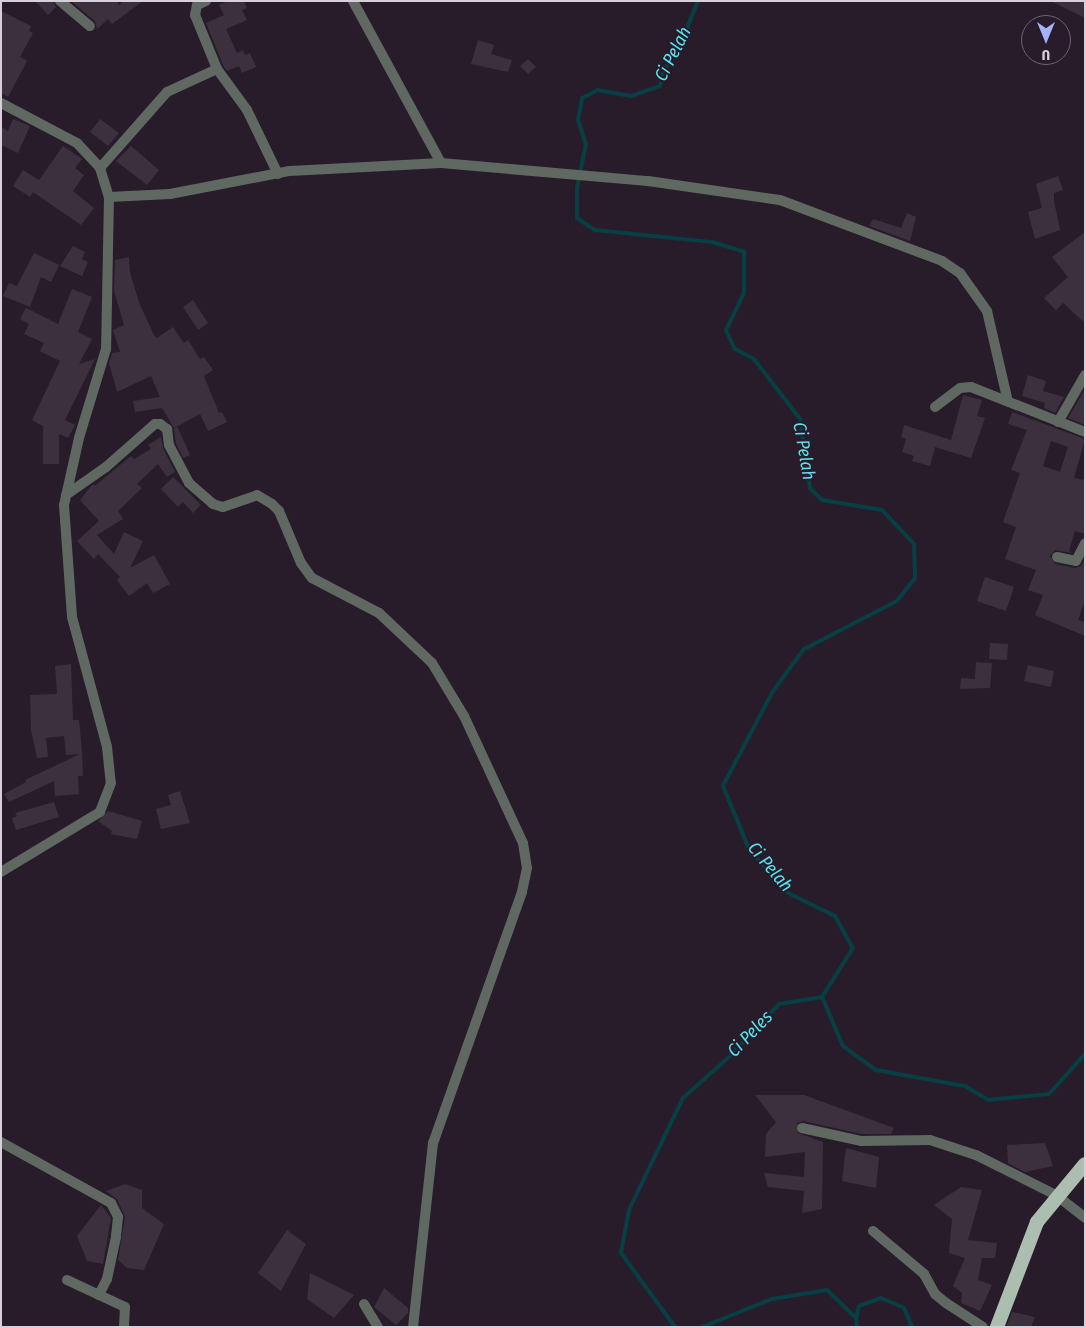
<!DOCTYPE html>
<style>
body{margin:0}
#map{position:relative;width:1086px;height:1328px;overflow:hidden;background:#281c2b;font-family:"Fira Sans Condensed",sans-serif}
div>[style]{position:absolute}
.stream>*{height:4px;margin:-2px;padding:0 2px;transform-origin:2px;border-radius:2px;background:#064044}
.building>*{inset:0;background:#3c303f}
.minor>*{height:10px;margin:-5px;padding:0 5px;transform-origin:5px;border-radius:5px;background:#606862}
.tertiary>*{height:10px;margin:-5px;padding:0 5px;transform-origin:5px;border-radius:5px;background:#606862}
.trunk>*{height:14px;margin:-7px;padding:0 7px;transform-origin:7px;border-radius:7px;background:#acbeb0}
span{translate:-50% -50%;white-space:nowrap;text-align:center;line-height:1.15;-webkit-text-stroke:4.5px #281c2b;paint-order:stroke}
.water-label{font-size:18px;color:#56e5ef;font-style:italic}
.frame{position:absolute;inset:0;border:2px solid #d7cfd9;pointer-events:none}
.north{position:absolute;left:1021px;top:15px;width:50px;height:50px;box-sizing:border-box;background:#281c2b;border:1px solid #6e6471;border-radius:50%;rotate:180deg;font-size:14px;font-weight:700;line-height:20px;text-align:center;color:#d7cfd9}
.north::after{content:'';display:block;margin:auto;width:18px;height:22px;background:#a4b2fc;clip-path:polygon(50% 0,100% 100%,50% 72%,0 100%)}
</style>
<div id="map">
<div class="stream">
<i style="left:698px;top:1px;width:48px;rotate:112.2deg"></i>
<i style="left:680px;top:45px;width:32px;rotate:122deg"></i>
<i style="left:663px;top:72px;width:14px;rotate:102deg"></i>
<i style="left:660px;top:86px;width:31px;rotate:161deg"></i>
<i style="left:631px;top:96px;width:34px;rotate:-170deg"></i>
<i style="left:598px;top:90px;width:18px;rotate:153deg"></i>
<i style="left:582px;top:98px;width:22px;rotate:100deg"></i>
<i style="left:578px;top:120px;width:25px;rotate:72deg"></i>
<i style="left:586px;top:144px;width:45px;rotate:101.6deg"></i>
<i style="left:577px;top:188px;width:30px;rotate:90deg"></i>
<i style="left:577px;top:218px;width:22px;rotate:34deg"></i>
<i style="left:595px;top:230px;width:118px;rotate:5.9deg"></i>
<i style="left:712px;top:242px;width:34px;rotate:17deg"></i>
<i style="left:744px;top:252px;width:41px;rotate:90deg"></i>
<i style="left:744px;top:293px;width:41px;rotate:115.9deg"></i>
<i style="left:726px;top:330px;width:21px;rotate:65deg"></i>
<i style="left:735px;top:349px;width:21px;rotate:28deg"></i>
<i style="left:754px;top:359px;width:76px;rotate:52.5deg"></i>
<i style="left:800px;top:419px;width:70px;rotate:81.8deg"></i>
<i style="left:810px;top:488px;width:17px;rotate:45deg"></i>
<i style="left:822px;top:500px;width:61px;rotate:9.5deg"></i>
<i style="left:882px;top:510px;width:47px;rotate:46.7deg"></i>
<i style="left:914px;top:544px;width:34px;rotate:88deg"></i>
<i style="left:915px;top:578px;width:29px;rotate:128deg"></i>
<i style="left:897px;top:601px;width:105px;rotate:152.7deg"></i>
<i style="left:804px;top:649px;width:52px;rotate:126.4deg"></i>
<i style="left:773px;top:691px;width:107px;rotate:117.8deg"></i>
<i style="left:723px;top:786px;width:68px;rotate:67.6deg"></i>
<i style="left:749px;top:849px;width:59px;rotate:48.4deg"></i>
<i style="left:788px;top:893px;width:52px;rotate:26.1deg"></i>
<i style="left:835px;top:916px;width:37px;rotate:61deg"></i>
<i style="left:853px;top:948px;width:58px;rotate:122.3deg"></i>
<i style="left:856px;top:1318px;width:12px;rotate:-76deg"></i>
<i style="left:859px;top:1306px;width:23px;rotate:-20deg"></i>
<i style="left:881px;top:1298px;width:25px;rotate:23deg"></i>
<i style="left:904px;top:1308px;width:21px;rotate:67deg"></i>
<i style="left:675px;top:1327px;width:92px;rotate:-126.1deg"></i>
<i style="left:621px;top:1253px;width:44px;rotate:-79.5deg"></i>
<i style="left:629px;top:1210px;width:124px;rotate:-64.3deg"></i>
<i style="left:683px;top:1098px;width:59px;rotate:-41.6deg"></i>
<i style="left:727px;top:1059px;width:76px;rotate:-46.6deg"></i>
<i style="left:779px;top:1004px;width:44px;rotate:-9.2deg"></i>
<i style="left:822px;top:997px;width:53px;rotate:66.8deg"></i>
<i style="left:843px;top:1046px;width:41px;rotate:36deg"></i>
<i style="left:876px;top:1070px;width:90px;rotate:10.2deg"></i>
<i style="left:965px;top:1086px;width:27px;rotate:31deg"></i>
<i style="left:988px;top:1100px;width:61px;rotate:-5.6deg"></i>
<i style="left:1049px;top:1094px;width:54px;rotate:-48deg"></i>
<i style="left:702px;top:1327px;width:75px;rotate:-21.8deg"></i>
<i style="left:772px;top:1299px;width:56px;rotate:-9.3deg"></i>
<i style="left:827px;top:1290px;width:40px;rotate:44deg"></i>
<i style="left:856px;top:1318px;width:9px;rotate:84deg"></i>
</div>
<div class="building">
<i style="clip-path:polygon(35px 1px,53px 1px,56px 7px,48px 15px)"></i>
<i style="clip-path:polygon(71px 1px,117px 1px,119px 5px,124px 1px,143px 1px,112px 24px,108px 19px,97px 29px,95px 21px)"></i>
<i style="clip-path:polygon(228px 1px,244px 1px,247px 8px,242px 10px,247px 20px,226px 29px,237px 53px,243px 50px,245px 55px,250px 53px,256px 67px,242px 73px,239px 66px,227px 71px,224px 67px,206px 23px,224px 15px,219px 5px)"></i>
<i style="clip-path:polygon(1051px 1px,1085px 1px,1085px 18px)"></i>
<i style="clip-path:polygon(1px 11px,31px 26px,29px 31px,33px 33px,20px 57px,27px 61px,8px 97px,1px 93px)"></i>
<i style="clip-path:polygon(478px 40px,494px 45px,491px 54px,512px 60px,508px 72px,471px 64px)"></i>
<i style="clip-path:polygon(528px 59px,536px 67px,528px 74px,520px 66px)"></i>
<i style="clip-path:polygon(13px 119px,30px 126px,18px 153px,1px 145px,1px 127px,8px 131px)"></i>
<i style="clip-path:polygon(100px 119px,119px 133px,108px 146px,90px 132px)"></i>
<i style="clip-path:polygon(63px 146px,82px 159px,75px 168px,84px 175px,73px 191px,94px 208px,81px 225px,33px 192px,30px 197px,13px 186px,23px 170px,39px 180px)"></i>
<i style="clip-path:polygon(131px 146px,159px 170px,147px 185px,116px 161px)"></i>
<i style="clip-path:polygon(1058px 176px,1063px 190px,1054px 193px,1054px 201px,1060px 230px,1035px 239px,1028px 212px,1042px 208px,1036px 184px)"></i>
<i style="clip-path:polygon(907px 213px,916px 217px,910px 241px,869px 226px,873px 219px,901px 228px)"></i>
<i style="clip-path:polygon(1085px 232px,1085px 323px,1063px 303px,1056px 310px,1044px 298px,1068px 277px,1052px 257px)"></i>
<i style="clip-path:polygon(73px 246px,85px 252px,82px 259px,88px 262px,82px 276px,60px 266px)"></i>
<i style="clip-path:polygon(34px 253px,59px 265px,51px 282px,41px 277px,30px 307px,3px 296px,9px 283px,17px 286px)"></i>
<i style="clip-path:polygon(129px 257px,130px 273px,140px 305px,154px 335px,157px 338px,173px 327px,184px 343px,188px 340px,200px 359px,204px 357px,213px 370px,204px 376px,219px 413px,222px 412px,227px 422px,208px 431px,200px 414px,174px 428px,162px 408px,135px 412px,133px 401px,160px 397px,151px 376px,117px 392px,109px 363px,112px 353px,120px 352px,113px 330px,124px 325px,114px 291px,115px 260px)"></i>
<i style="clip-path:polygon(72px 289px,92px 297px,78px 332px,92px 339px,79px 364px,95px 359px,65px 420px,75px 425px,68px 438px,59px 434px,59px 464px,43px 464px,43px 426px,32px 420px,60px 361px,40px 351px,44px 343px,24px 334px,29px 324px,20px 319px,26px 308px,58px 324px)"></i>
<i style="clip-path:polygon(193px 300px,208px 323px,198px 330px,183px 307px)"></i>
<i style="clip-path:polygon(1028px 375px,1046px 381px,1043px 391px,1064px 397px,1055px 413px,1044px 408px,1045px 403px,1022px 396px)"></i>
<i style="clip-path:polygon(1085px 389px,1085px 425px,1068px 418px)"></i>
<i style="clip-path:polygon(963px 395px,982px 400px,977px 416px,985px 418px,971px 458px,935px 447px,930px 466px,912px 461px,914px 456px,902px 452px,906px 439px,901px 437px,904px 425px,951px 440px)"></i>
<i style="clip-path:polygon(evenodd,1012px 412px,1085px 439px,1074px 478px,1085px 480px,1085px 534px,1075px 531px,1069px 551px,1072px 553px,1055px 550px,1050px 556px,1055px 564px,1075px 568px,1081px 566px,1085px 559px,1085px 600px,1078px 620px,1085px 622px,1085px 636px,1035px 615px,1043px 595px,1028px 590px,1036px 570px,1005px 559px,1016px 527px,1003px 522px,1020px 473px,1011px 470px,1027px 430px,1008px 424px,1012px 412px,1051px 441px,1068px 447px,1060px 472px,1043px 466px,1051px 441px)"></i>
<i style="clip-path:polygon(177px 426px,190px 455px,183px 458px,176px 443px,174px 429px)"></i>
<i style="clip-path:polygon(161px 437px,163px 448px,175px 472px,167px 477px,158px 464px,137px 484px,142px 488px,118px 511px,123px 519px,97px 535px,114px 554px,124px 532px,143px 541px,130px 568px,154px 555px,170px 584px,153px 593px,147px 583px,129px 596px,117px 580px,120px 577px,98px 554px,94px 559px,77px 541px,99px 521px,80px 500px,92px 485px,96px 485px,131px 456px,134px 459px,151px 449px,148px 445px)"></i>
<i style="clip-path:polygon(173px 477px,201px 505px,193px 513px,183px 502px,178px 507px,161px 489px)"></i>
<i style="clip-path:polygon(985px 577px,1014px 587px,1006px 611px,977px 601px)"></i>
<i style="clip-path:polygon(990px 643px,1008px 644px,1007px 660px,989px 659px)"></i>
<i style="clip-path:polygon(976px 662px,992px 663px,990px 688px,960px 689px,961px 678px,975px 679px)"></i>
<i style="clip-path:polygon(71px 664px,73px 720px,79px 720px,82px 751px,83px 776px,78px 776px,79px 794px,55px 796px,54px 781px,9px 802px,4px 794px,26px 782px,25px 780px,80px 754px,66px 755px,64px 736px,46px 738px,48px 757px,37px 758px,31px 730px,30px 695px,57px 694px,55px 666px)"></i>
<i style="clip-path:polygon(1028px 665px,1054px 671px,1051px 687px,1024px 681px)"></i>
<i style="clip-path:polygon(180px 791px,190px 823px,161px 829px,156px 809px,171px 805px,168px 795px)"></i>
<i style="clip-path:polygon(54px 802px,59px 817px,16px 830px,12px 818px,17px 816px,15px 813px)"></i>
<i style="clip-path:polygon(108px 811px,142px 821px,137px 839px,111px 834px,112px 831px,98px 821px)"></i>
<i style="clip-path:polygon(755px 1095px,804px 1095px,894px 1128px,891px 1134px,862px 1134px,803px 1121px,797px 1123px,798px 1133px,823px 1142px,822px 1209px,802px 1213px,804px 1191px,768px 1187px,764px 1173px,804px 1177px,805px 1152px,765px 1157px,766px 1134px,776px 1122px)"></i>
<i style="clip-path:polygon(1045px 1143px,1053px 1166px,1025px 1172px,1008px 1163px,1007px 1145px)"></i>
<i style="clip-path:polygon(846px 1148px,879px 1157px,876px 1188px,842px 1181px)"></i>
<i style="clip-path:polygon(125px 1184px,142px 1190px,142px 1208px,164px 1224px,144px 1270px,127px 1268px,118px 1260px,125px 1217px,117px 1199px,106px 1191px)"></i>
<i style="clip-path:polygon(961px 1187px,982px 1190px,968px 1240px,997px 1243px,995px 1258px,982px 1258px,978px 1280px,992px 1285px,980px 1311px,961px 1303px,962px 1293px,953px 1286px,965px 1258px,949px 1253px,952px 1219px,934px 1205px)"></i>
<i style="clip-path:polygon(101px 1205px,111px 1218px,103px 1264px,87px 1261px,77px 1236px)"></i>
<i style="clip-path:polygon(287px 1230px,306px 1244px,281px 1291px,258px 1273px)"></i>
<i style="clip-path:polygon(310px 1273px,354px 1295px,334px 1318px,307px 1299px)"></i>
<i style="clip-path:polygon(384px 1288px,408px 1308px,408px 1313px,396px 1325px,374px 1307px)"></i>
<i style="clip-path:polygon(1012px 1312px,1035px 1317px,1031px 1327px,1006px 1327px)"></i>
</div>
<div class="minor">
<i style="left:60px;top:1px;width:39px;rotate:40deg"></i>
<i style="left:206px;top:1px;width:10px;rotate:156deg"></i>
<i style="left:197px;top:5px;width:10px;rotate:101deg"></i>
<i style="left:195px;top:15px;width:58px;rotate:67.8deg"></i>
<i style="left:353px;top:1px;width:184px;rotate:61.5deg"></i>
<i style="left:100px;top:168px;width:101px;rotate:-48.6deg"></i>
<i style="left:167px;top:92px;width:55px;rotate:-24.7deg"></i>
<i style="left:217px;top:69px;width:51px;rotate:53.8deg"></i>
<i style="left:247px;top:110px;width:71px;rotate:64.2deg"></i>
<i style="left:109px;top:197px;width:61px;rotate:-2.8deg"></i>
<i style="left:170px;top:194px;width:122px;rotate:-10.9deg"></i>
<i style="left:290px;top:171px;width:151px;rotate:-3deg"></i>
<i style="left:441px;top:163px;width:208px;rotate:5deg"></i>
<i style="left:648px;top:181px;width:133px;rotate:8.2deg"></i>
<i style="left:780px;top:200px;width:173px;rotate:20.6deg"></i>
<i style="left:942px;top:261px;width:22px;rotate:34deg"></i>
<i style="left:960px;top:273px;width:47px;rotate:54.6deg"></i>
<i style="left:987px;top:311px;width:93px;rotate:77deg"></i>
<i style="left:935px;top:407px;width:31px;rotate:-37deg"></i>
<i style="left:960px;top:388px;width:11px;rotate:-5deg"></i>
<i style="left:971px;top:387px;width:123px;rotate:21.5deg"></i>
<i style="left:1058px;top:422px;width:54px;rotate:-60.1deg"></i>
<i style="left:66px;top:495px;width:49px;rotate:-35deg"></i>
<i style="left:106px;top:467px;width:65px;rotate:-41.3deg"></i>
<i style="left:155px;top:424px;width:5px"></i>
<i style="left:160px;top:424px;width:9px;rotate:36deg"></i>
<i style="left:167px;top:429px;width:16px;rotate:83deg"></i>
<i style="left:169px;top:445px;width:43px;rotate:62.2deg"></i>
<i style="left:189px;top:483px;width:32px;rotate:41deg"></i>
<i style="left:213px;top:504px;width:10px;rotate:17deg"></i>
<i style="left:223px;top:507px;width:36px;rotate:-19deg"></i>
<i style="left:257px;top:495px;width:17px;rotate:31deg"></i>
<i style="left:272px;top:504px;width:10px;rotate:45deg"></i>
<i style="left:279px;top:511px;width:56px;rotate:67.1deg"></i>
<i style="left:301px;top:563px;width:19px;rotate:54deg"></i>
<i style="left:312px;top:578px;width:76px;rotate:27.6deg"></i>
<i style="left:379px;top:613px;width:73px;rotate:43.3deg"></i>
<i style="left:432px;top:663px;width:62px;rotate:58.9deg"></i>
<i style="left:464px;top:716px;width:140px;rotate:65.1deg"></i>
<i style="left:523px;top:843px;width:25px;rotate:81deg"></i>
<i style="left:527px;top:868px;width:25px;rotate:102deg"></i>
<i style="left:522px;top:892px;width:266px;rotate:109.5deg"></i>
<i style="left:433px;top:1143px;width:185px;rotate:96.2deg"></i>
<i style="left:1057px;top:557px;width:19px;rotate:12deg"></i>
<i style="left:1076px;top:561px;width:20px;rotate:-63deg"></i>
<i style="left:802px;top:1128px;width:60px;rotate:12.4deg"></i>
<i style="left:861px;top:1141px;width:69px;rotate:-0.8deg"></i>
<i style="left:930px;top:1140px;width:48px;rotate:18.1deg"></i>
<i style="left:976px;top:1155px;width:89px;rotate:26.6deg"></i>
<i style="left:1056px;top:1195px;width:37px;rotate:38deg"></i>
<i style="left:1px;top:1142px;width:126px;rotate:29deg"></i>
<i style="left:111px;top:1203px;width:16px;rotate:63deg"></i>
<i style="left:118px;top:1217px;width:20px;rotate:96deg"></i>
<i style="left:116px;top:1237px;width:43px;rotate:102.1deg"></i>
<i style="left:107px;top:1279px;width:18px;rotate:117deg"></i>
<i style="left:873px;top:1231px;width:67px;rotate:40.1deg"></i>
<i style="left:924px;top:1274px;width:23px;rotate:61deg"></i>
<i style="left:935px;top:1294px;width:14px;rotate:39deg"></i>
<i style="left:946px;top:1303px;width:44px;rotate:33deg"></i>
<i style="left:67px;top:1280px;width:64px;rotate:25deg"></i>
<i style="left:125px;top:1307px;width:20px;rotate:93deg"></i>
<i style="left:364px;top:1304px;width:27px;rotate:59deg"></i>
</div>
<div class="tertiary">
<i style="left:1px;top:103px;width:86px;rotate:27.8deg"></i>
<i style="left:77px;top:143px;width:34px;rotate:47deg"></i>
<i style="left:100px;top:168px;width:30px;rotate:73deg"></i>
<i style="left:109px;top:197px;width:152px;rotate:91.1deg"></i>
<i style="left:106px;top:349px;width:93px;rotate:106.9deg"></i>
<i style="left:79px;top:438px;width:69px;rotate:102.6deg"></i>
<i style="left:64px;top:505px;width:112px;rotate:85.9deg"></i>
<i style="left:72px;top:617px;width:135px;rotate:74.9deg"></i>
<i style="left:107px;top:747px;width:36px;rotate:84deg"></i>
<i style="left:111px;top:783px;width:31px;rotate:111deg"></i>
<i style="left:100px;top:812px;width:116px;rotate:148.8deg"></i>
</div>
<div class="trunk">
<i style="left:997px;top:1327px;width:112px;rotate:-69.1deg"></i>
<i style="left:1037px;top:1222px;width:75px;rotate:-50.4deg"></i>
</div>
<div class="water-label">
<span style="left:673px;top:54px;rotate:-63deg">Ci Pelah</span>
<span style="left:804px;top:451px;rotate:80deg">Ci Pelah</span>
<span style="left:770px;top:867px;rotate:50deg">Ci Pelah</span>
<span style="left:750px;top:1034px;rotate:-46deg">Ci Peles</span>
</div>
<div class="frame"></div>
<div class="north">U</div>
</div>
